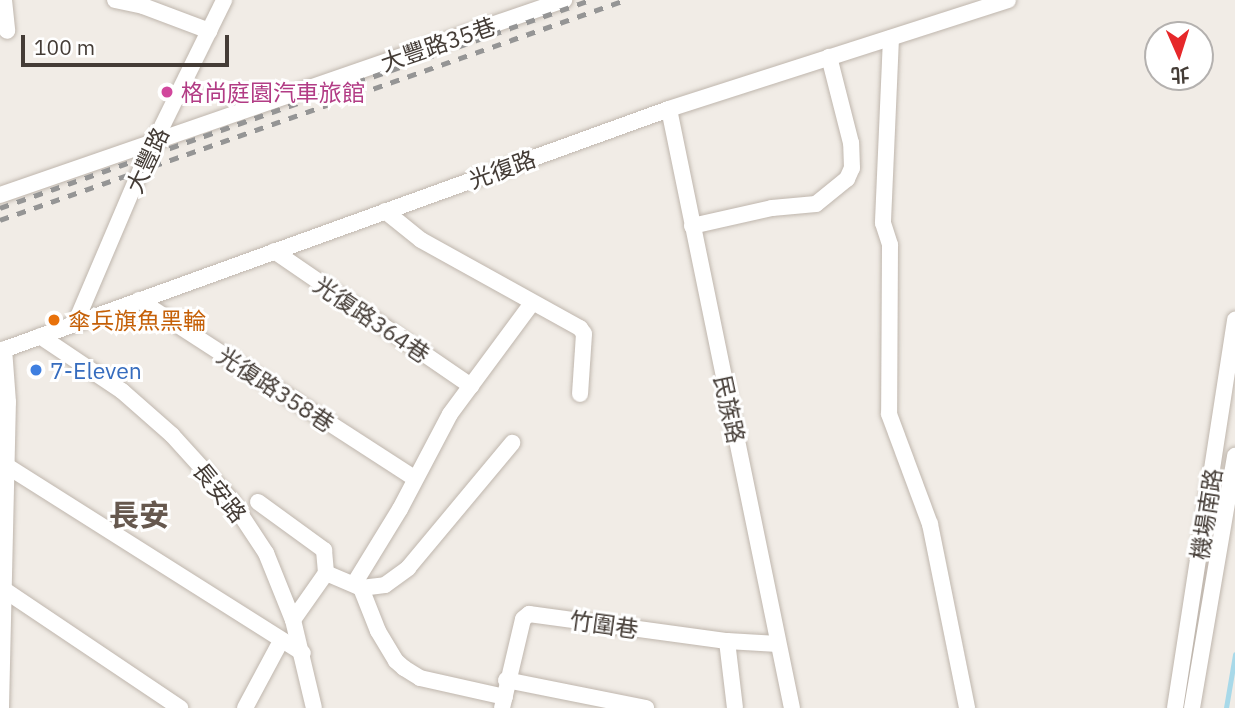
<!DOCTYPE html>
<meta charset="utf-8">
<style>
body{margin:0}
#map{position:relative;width:1235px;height:708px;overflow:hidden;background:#f1ece6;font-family:"IBM Plex Sans","Noto Sans TC",sans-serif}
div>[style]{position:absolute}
.stream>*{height:4.5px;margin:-2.25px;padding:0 2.25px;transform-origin:2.25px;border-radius:2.25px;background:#a8d9e9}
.roads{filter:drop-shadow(0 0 2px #bfb6ad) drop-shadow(0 0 2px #bfb6ad)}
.minor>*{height:16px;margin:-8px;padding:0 8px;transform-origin:8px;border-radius:8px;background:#fff}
.rail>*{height:4.5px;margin-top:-2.25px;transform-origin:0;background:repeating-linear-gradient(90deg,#959595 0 9px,transparent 0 18px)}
.dots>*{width:19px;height:19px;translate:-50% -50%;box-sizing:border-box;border:4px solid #fff;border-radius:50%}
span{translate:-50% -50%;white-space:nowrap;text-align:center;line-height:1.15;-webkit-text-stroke:6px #fff;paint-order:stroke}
.street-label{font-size:23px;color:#443c36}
.hotel-label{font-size:23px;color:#b23c85}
.left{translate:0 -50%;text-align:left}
.food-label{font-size:23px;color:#c56008}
.shop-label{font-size:23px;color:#366cbe}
.district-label{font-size:30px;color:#66584e;font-weight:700}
.north{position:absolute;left:1144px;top:21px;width:70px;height:70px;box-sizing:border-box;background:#fff;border:2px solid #b4b1af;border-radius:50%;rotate:177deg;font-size:19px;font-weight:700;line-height:28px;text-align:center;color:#443c36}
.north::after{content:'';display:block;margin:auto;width:24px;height:32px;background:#e6282a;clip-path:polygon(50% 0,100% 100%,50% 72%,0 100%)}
.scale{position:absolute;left:21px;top:35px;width:208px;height:32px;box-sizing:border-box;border:4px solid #443c36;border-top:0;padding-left:9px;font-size:21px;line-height:24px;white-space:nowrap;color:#443c36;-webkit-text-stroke:5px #fff;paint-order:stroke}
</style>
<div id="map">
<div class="stream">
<i style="left:1226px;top:708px;width:54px;rotate:-80.4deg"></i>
</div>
<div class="roads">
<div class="minor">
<i style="left:4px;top:0;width:31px;rotate:84deg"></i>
<i style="left:115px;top:0;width:29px;rotate:12deg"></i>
<i style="left:143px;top:6px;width:71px;rotate:20.7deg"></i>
<i style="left:891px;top:38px;width:185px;rotate:92.5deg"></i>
<i style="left:883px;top:223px;width:23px;rotate:72deg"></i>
<i style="left:890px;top:245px;width:169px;rotate:90.3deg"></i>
<i style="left:889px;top:414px;width:117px;rotate:69.6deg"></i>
<i style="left:930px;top:524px;width:188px;rotate:78.6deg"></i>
<i style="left:669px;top:109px;width:611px;rotate:78.4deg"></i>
<i style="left:0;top:195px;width:597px;rotate:-19.07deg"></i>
<i style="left:385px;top:211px;width:46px;rotate:38.9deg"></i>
<i style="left:421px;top:240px;width:182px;rotate:29deg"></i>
<i style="left:580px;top:328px;width:7px;rotate:56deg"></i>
<i style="left:584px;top:334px;width:60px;rotate:93.8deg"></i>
<i style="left:692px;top:226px;width:82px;rotate:-12.7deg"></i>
<i style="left:772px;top:208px;width:44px;rotate:-5.2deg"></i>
<i style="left:816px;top:204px;width:40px;rotate:-39deg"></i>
<i style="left:847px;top:179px;width:12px;rotate:-66deg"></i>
<i style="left:852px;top:168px;width:25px;rotate:-92deg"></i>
<i style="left:851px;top:143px;width:89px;rotate:-104.3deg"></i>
<i style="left:274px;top:251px;width:239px;rotate:34.4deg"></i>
<i style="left:139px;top:300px;width:328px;rotate:32.9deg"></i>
<i style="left:75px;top:324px;width:171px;rotate:-66.9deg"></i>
<i style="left:142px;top:167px;width:186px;rotate:-63.8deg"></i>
<i style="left:40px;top:336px;width:99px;rotate:33.9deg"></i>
<i style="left:122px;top:391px;width:67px;rotate:41.3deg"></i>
<i style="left:172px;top:435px;width:88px;rotate:47.8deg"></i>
<i style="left:231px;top:500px;width:64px;rotate:56.6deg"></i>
<i style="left:266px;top:553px;width:72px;rotate:68.1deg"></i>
<i style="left:293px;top:620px;width:90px;rotate:76.6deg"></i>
<i style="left:0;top:351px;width:711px;rotate:-19.89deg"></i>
<i style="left:669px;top:109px;width:356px;rotate:-17.8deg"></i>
<i style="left:7px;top:466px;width:350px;rotate:32.3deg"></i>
<i style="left:258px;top:502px;width:82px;rotate:36deg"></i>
<i style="left:324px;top:550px;width:23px;rotate:85deg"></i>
<i style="left:326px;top:573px;width:38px;rotate:23deg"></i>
<i style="left:361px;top:588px;width:46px;rotate:68.4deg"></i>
<i style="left:378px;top:631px;width:35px;rotate:59deg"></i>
<i style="left:396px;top:661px;width:11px;rotate:41deg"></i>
<i style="left:404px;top:668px;width:19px;rotate:32deg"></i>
<i style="left:420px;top:678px;width:87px;rotate:12.6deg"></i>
<i style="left:354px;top:584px;width:88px;rotate:-58.5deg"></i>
<i style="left:400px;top:509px;width:107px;rotate:-62.2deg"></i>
<i style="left:450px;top:414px;width:138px;rotate:-53.5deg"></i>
<i style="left:361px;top:588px;width:24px;rotate:-7deg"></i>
<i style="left:385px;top:585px;width:29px;rotate:-36deg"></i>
<i style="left:408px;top:568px;width:163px;rotate:-50.2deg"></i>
<i style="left:0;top:592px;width:6px;rotate:-9deg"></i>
<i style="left:6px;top:591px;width:210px;rotate:33.9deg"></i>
<i style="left:293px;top:620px;width:57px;rotate:-54.9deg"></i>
<i style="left:727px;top:641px;width:67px;rotate:83.2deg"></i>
<i style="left:506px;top:680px;width:143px;rotate:11.3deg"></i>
<i style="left:1px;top:708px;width:306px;rotate:-88.7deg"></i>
<i style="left:8px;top:402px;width:53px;rotate:-94.3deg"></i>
<i style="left:245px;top:708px;width:76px;rotate:-61.8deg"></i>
<i style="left:502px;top:708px;width:91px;rotate:-76.7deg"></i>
<i style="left:523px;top:619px;width:8px;rotate:-40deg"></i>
<i style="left:529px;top:614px;width:200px;rotate:7.8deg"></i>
<i style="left:727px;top:641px;width:51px;rotate:3.4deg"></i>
<i style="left:1175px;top:708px;width:393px;rotate:-81.2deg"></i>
<i style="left:1192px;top:708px;width:256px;rotate:-80.3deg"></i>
</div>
</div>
<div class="rail">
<i style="left:0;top:208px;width:626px;rotate:-19.42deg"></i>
<i style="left:0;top:220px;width:663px;rotate:-19.39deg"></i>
</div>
<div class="dots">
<i style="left:167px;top:92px;background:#d1479c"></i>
<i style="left:54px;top:320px;background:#e8710a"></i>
<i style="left:36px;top:370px;background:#3f7fe0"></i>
</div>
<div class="street-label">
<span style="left:438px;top:44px;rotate:-19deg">大豐路35巷</span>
<span style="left:147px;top:160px;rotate:-65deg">大豐路</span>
<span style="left:502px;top:169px;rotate:-20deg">光復路</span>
<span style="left:372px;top:319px;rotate:34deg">光復路364巷</span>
<span style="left:276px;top:389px;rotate:33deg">光復路358巷</span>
<span style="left:730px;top:409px;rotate:78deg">民族路</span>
<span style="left:220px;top:492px;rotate:51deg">長安路</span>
<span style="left:1206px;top:514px;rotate:-81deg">機場南路</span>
<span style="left:604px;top:624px;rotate:8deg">竹圍巷</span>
</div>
<div class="hotel-label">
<span class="left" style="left:181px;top:92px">格尚庭園汽車旅館</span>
</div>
<div class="food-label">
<span class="left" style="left:68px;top:320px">傘兵旗魚黑輪</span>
</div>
<div class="shop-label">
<span class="left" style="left:50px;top:370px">7-Eleven</span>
</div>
<div class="district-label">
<span style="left:139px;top:515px">長安</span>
</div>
<div class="north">北</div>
<div class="scale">100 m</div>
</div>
